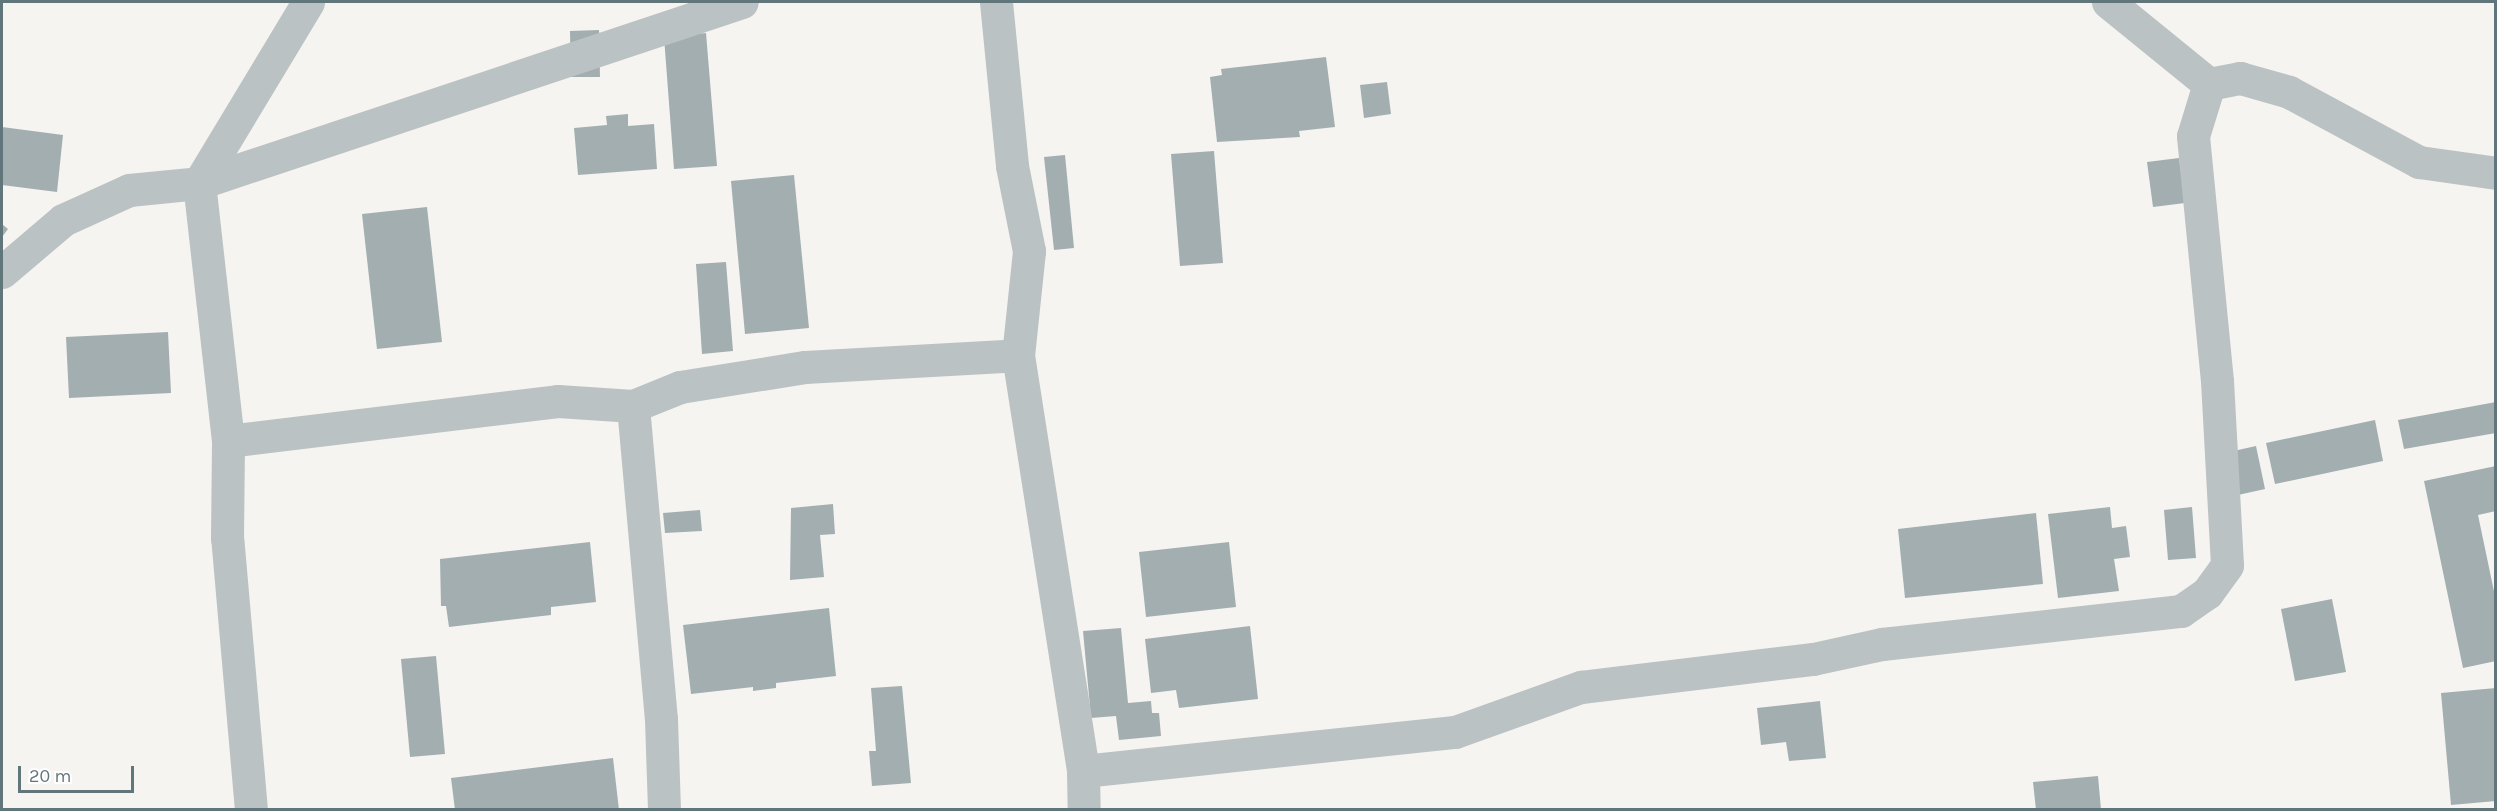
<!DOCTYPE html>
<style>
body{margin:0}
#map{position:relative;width:2497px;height:811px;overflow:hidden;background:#f5f4f1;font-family:Karla,sans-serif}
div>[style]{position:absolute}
.building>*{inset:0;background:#a3aeb1}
.minor>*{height:33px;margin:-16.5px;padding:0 16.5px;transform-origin:16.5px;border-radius:16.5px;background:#bbc2c3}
span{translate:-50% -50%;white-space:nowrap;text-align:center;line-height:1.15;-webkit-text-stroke:6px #fff;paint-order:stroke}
.frame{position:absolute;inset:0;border:3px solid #61767b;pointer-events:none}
.scale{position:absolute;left:18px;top:766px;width:116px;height:27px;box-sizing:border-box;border:3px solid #61767b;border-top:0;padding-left:8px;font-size:18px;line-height:21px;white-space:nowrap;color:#61767b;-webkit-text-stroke:4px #fff;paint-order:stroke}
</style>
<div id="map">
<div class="building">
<i style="clip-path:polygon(599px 30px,600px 77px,571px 77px,570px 31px)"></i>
<i style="clip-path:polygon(706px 33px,717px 166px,674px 169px,664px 37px)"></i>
<i style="clip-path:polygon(1326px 57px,1335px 127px,1299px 131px,1300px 137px,1217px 142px,1210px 77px,1222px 75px,1221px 69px)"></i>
<i style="clip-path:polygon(1387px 82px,1391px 114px,1364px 118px,1360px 85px)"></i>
<i style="clip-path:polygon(628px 114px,628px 126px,654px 124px,657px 169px,578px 175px,574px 128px,607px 125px,606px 116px)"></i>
<i style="clip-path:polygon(2px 127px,63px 135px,57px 192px,2px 185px)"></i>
<i style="clip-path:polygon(1214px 151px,1223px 263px,1180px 266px,1171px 154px)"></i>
<i style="clip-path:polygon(1065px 155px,1074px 248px,1054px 250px,1044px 157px)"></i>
<i style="clip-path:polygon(2179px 158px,2185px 203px,2153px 207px,2147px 162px)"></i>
<i style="clip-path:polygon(794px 175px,809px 328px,745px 334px,731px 181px)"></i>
<i style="clip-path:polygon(427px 207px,442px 342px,377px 349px,362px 214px)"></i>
<i style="clip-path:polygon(2px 224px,8px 229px,2px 237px)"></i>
<i style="clip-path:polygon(726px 262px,733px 351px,702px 354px,696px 264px)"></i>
<i style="clip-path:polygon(168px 332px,171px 393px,69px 398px,66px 337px)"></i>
<i style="clip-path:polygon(2496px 402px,2496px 433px,2404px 449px,2398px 420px)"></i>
<i style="clip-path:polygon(2375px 420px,2383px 461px,2275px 484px,2266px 443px)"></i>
<i style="clip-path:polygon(2256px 446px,2265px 489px,2238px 495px,2229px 452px)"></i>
<i style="clip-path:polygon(2496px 466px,2496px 511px,2478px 515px,2496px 601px,2496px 661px,2463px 668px,2424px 481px)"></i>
<i style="clip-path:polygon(833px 504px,835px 534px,820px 535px,824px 577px,790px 580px,791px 508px)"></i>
<i style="clip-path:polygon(2110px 507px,2112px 528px,2126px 526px,2130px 557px,2114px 559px,2119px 591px,2058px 598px,2048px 514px)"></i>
<i style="clip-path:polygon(2192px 507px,2196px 558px,2168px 560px,2164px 510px)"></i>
<i style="clip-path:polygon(700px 510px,702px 531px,665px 533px,663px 513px)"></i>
<i style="clip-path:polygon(2036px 513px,2043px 584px,1905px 598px,1898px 529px)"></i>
<i style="clip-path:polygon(590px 542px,596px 602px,551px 607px,551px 615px,449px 627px,446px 606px,441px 606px,440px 559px)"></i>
<i style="clip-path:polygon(1229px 542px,1236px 607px,1146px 617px,1139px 552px)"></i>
<i style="clip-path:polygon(2332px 599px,2346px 672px,2295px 681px,2281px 609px)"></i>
<i style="clip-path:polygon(829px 608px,836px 676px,776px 683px,776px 688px,753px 691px,753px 687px,691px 694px,683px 625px)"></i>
<i style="clip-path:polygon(1250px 626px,1258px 699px,1179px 708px,1176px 690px,1151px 693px,1145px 639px)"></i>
<i style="clip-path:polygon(1121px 628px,1128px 703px,1151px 701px,1152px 713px,1159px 713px,1161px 736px,1119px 740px,1116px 716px,1091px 718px,1083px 631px)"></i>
<i style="clip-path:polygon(436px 656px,445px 754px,410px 757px,401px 659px)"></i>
<i style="clip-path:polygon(902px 686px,911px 783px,872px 786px,869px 751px,876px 751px,871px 688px)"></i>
<i style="clip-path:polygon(2496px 688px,2496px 801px,2451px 805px,2441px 693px)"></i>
<i style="clip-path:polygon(1820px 701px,1826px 758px,1789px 761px,1786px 742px,1761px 745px,1757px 708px)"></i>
<i style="clip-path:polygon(613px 758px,619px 810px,455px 810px,451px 778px)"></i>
<i style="clip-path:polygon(2098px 776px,2101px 810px,2036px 810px,2033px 782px)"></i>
</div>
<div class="minor">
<i style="left:996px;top:2px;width:165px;rotate:84.4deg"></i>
<i style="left:1012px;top:166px;width:87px;rotate:78.7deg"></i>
<i style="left:1029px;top:251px;width:105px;rotate:96deg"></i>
<i style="left:1018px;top:355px;width:421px;rotate:81.1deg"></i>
<i style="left:1083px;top:771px;width:39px;rotate:89deg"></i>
<i style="left:2108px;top:2px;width:130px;rotate:39.1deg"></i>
<i style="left:2209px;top:84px;width:32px;rotate:-11deg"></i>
<i style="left:2240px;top:78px;width:51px;rotate:15.9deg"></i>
<i style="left:2289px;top:92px;width:148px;rotate:28.3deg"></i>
<i style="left:2419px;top:162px;width:78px;rotate:8.1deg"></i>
<i style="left:2px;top:272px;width:80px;rotate:-40.4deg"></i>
<i style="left:63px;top:220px;width:72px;rotate:-24.4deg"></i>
<i style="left:129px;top:190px;width:70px;rotate:-5.7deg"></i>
<i style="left:199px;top:183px;width:572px;rotate:-18.43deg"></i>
<i style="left:633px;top:406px;width:314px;rotate:84.9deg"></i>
<i style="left:661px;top:719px;width:91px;rotate:88.1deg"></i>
<i style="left:228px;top:441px;width:260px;rotate:-96.4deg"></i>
<i style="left:199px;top:183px;width:211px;rotate:-58.9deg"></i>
<i style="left:1083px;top:771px;width:374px;rotate:-6deg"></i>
<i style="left:1455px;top:732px;width:134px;rotate:-19.7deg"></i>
<i style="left:1581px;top:687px;width:234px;rotate:-6.9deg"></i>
<i style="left:1813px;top:659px;width:71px;rotate:-12.3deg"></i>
<i style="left:1882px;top:644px;width:301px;rotate:-6.3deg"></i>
<i style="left:2181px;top:611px;width:32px;rotate:-35deg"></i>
<i style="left:2207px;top:593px;width:34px;rotate:-54deg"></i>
<i style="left:2227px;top:565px;width:184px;rotate:-93.1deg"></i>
<i style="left:2217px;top:381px;width:246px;rotate:-95.6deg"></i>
<i style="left:2193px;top:136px;width:54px;rotate:-72.9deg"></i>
<i style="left:251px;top:810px;width:273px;rotate:-95deg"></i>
<i style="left:227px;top:538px;width:97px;rotate:-89.4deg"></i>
<i style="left:228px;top:441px;width:332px;rotate:-6.9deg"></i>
<i style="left:558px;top:401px;width:75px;rotate:3.8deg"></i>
<i style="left:633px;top:406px;width:51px;rotate:-22deg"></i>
<i style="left:680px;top:387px;width:127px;rotate:-9.1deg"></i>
<i style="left:805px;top:367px;width:213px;rotate:-3.2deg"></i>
</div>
<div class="frame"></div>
<div class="scale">20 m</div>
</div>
